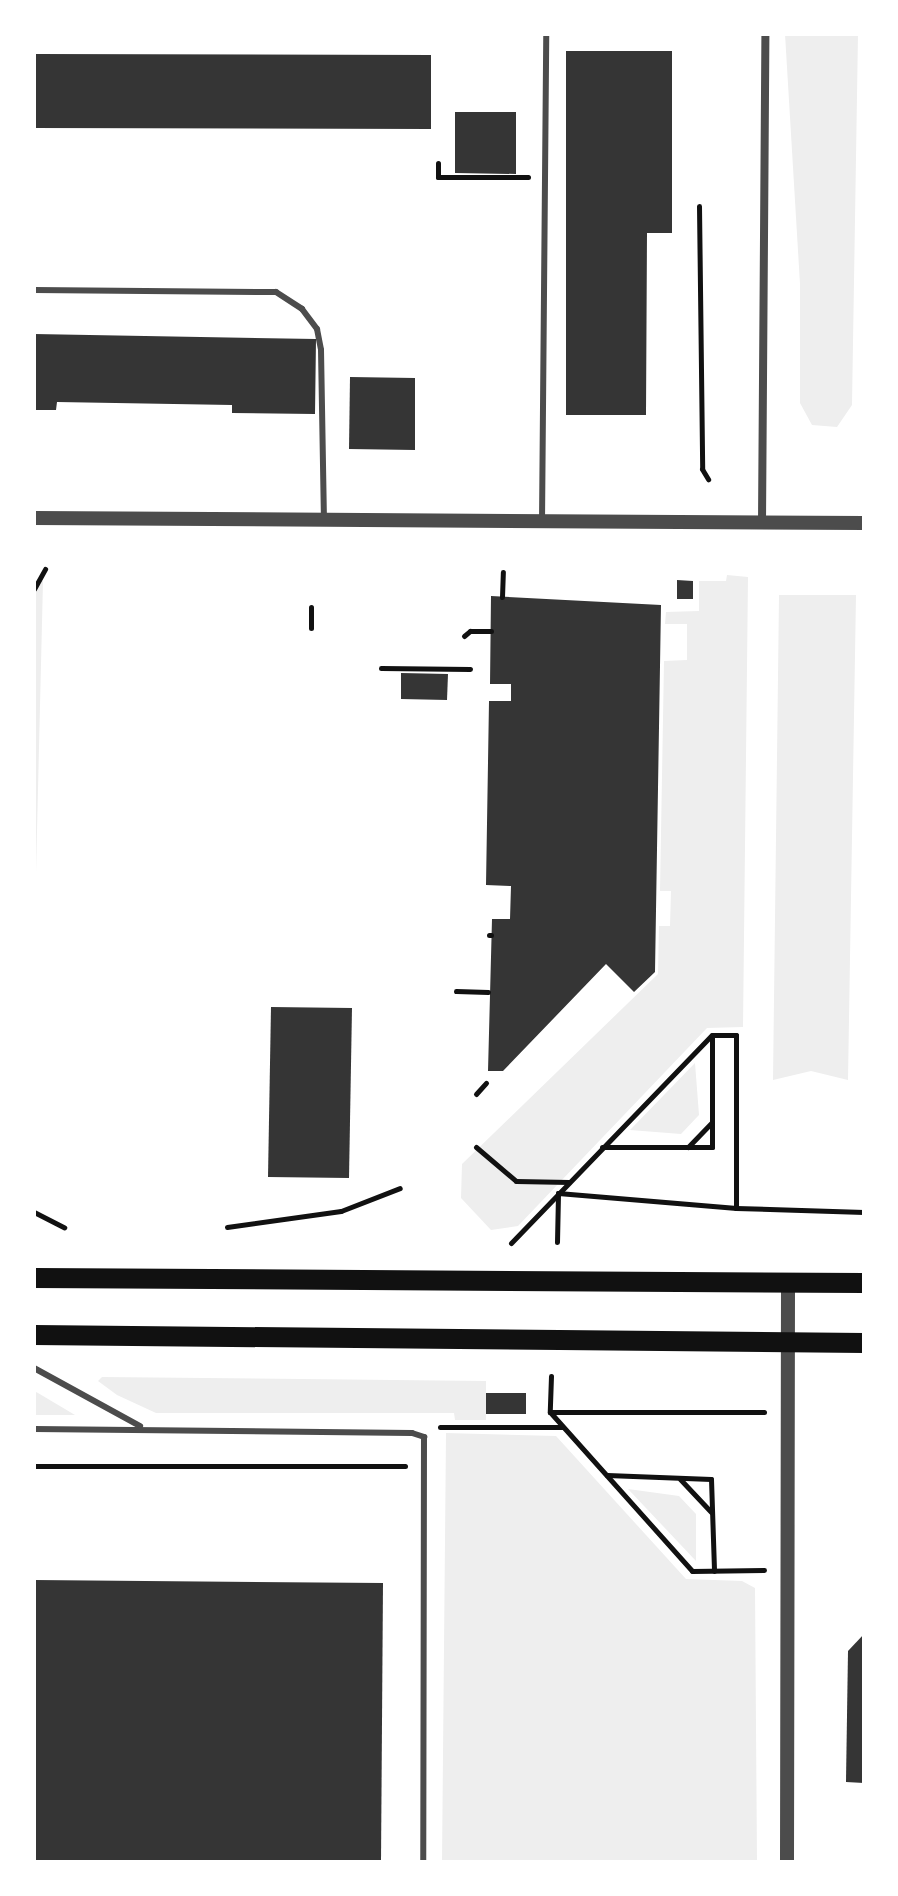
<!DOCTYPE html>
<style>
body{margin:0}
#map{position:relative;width:898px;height:1896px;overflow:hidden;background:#fff;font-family:"Alegreya Sans",sans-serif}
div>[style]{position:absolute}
.green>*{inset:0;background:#eee}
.building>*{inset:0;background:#353535}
.path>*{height:5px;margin:-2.5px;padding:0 2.5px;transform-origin:2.5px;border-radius:2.5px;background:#111}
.service>*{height:6px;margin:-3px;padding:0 3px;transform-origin:3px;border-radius:3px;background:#4c4c4c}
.minor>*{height:8px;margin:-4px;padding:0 4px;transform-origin:4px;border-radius:4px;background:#4c4c4c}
.tertiary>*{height:14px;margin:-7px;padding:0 7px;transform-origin:7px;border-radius:7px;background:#4c4c4c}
.primary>*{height:20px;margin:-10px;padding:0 10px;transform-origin:10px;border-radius:10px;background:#111}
span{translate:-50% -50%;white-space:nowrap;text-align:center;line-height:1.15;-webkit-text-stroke:6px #fff;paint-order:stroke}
.frame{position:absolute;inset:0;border:36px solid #fff;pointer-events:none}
</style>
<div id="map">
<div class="green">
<i style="clip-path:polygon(785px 34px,858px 34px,852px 405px,837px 427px,812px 425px,800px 403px,800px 284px)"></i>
<i style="clip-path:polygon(727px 575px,748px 577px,743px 1027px,707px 1028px,518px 1226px,491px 1230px,461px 1198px,462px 1164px,658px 974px,659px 926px,670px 926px,671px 891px,660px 891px,664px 661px,687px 660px,687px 624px,665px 624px,666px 612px,699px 611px,699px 581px,726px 581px)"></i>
<i style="clip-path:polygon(34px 581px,43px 581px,34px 956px)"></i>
<i style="clip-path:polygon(779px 595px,856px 595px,848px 1080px,811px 1071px,773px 1080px)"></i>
<i style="clip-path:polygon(695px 1063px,699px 1115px,681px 1134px,630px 1130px)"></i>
<i style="clip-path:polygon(102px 1377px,486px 1381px,486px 1420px,455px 1420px,454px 1413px,156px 1413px,117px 1395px,98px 1381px)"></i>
<i style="clip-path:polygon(34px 1391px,38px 1393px,75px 1415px,34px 1415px)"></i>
<i style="clip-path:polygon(446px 1433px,556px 1436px,686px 1579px,742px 1581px,755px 1588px,757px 1862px,442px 1862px)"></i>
<i style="clip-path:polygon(628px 1489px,679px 1496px,696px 1514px,696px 1561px)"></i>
</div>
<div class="building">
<i style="clip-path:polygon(566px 51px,672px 51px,672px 233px,647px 233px,646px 415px,566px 415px)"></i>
<i style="clip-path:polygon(34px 54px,431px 55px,431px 129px,34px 128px)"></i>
<i style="clip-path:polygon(455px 112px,516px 112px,516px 174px,455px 173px)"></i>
<i style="clip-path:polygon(34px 334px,316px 339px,315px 414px,232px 413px,232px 405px,57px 402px,56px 410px,34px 410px)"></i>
<i style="clip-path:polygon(350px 377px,415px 378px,415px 450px,349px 449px)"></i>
<i style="clip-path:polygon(677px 580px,693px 581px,693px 599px,677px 599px)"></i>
<i style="clip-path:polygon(491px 596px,661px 605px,655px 972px,634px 992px,606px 964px,503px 1071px,488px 1071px,492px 919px,510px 919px,511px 886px,486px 885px,489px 701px,511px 701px,511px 684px,490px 684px)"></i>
<i style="clip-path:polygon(401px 673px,448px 674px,447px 700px,401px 699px)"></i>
<i style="clip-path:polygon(271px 1007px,352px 1008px,349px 1178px,268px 1177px)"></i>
<i style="clip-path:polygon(486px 1393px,526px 1393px,526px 1414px,486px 1414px)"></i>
<i style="clip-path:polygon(34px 1580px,383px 1583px,381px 1862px,34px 1862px)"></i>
<i style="clip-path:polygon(864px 1634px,864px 1783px,846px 1782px,848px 1651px)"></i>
</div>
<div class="path">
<i style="left:438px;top:163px;width:14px;rotate:90deg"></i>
<i style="left:438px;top:177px;width:90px"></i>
<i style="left:699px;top:206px;width:263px;rotate:89.3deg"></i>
<i style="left:702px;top:469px;width:12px;rotate:59deg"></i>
<i style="left:34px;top:589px;width:23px;rotate:-61deg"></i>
<i style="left:502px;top:597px;width:25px;rotate:-88deg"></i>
<i style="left:311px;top:628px;width:21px;rotate:-90deg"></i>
<i style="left:464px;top:636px;width:8px;rotate:-40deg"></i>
<i style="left:470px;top:631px;width:21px"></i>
<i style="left:381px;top:668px;width:89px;rotate:0.6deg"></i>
<i style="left:489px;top:935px;width:2px"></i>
<i style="left:456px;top:991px;width:32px;rotate:2deg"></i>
<i style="left:476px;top:1094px;width:15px;rotate:-48deg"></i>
<i style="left:476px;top:1147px;width:52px;rotate:40.4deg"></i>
<i style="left:516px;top:1181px;width:53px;rotate:1.1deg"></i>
<i style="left:602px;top:1147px;width:110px"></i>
<i style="left:712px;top:1147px;width:111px;rotate:-90deg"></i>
<i style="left:688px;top:1147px;width:33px;rotate:-46deg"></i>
<i style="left:34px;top:1212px;width:34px;rotate:27deg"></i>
<i style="left:227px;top:1227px;width:115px;rotate:-8deg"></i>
<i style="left:341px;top:1211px;width:63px;rotate:-21.3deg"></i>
<i style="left:557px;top:1242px;width:49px;rotate:-88.8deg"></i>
<i style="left:558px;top:1193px;width:179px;rotate:4.8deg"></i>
<i style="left:736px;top:1208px;width:128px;rotate:1.8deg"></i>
<i style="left:511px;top:1243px;width:289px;rotate:-46deg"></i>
<i style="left:712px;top:1035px;width:24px"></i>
<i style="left:736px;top:1035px;width:173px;rotate:90deg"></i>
<i style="left:551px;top:1376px;width:36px;rotate:92deg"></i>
<i style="left:550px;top:1412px;width:213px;rotate:48.2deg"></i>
<i style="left:692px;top:1571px;width:72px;rotate:-0.8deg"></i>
<i style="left:550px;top:1412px;width:214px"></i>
<i style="left:440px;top:1427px;width:122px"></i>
<i style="left:34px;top:1466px;width:371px"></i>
<i style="left:607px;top:1475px;width:104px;rotate:2.2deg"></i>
<i style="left:711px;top:1479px;width:92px;rotate:88.1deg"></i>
<i style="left:680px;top:1479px;width:45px;rotate:46.8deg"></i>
</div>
<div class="service">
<i style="left:34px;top:290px;width:242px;rotate:0.5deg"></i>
<i style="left:276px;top:292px;width:31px;rotate:33deg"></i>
<i style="left:302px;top:309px;width:25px;rotate:53deg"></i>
<i style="left:317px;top:329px;width:21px;rotate:79deg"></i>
<i style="left:321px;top:350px;width:168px;rotate:89deg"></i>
<i style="left:542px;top:522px;width:488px;rotate:-89.5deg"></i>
<i style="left:34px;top:1368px;width:121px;rotate:28.7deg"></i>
<i style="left:34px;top:1429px;width:378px;rotate:0.6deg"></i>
<i style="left:412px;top:1433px;width:13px;rotate:18deg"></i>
<i style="left:424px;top:1437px;width:425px;rotate:90.1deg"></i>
</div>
<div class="minor">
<i style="left:762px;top:523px;width:489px;rotate:-89.6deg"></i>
</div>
<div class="tertiary">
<i style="left:34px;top:518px;width:830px;rotate:0.35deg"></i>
<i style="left:787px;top:1862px;width:581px;rotate:-89.9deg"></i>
</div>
<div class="primary">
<i style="left:34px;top:1278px;width:830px;rotate:0.35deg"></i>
<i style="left:34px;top:1335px;width:830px;rotate:0.55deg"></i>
</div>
<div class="frame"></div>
</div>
